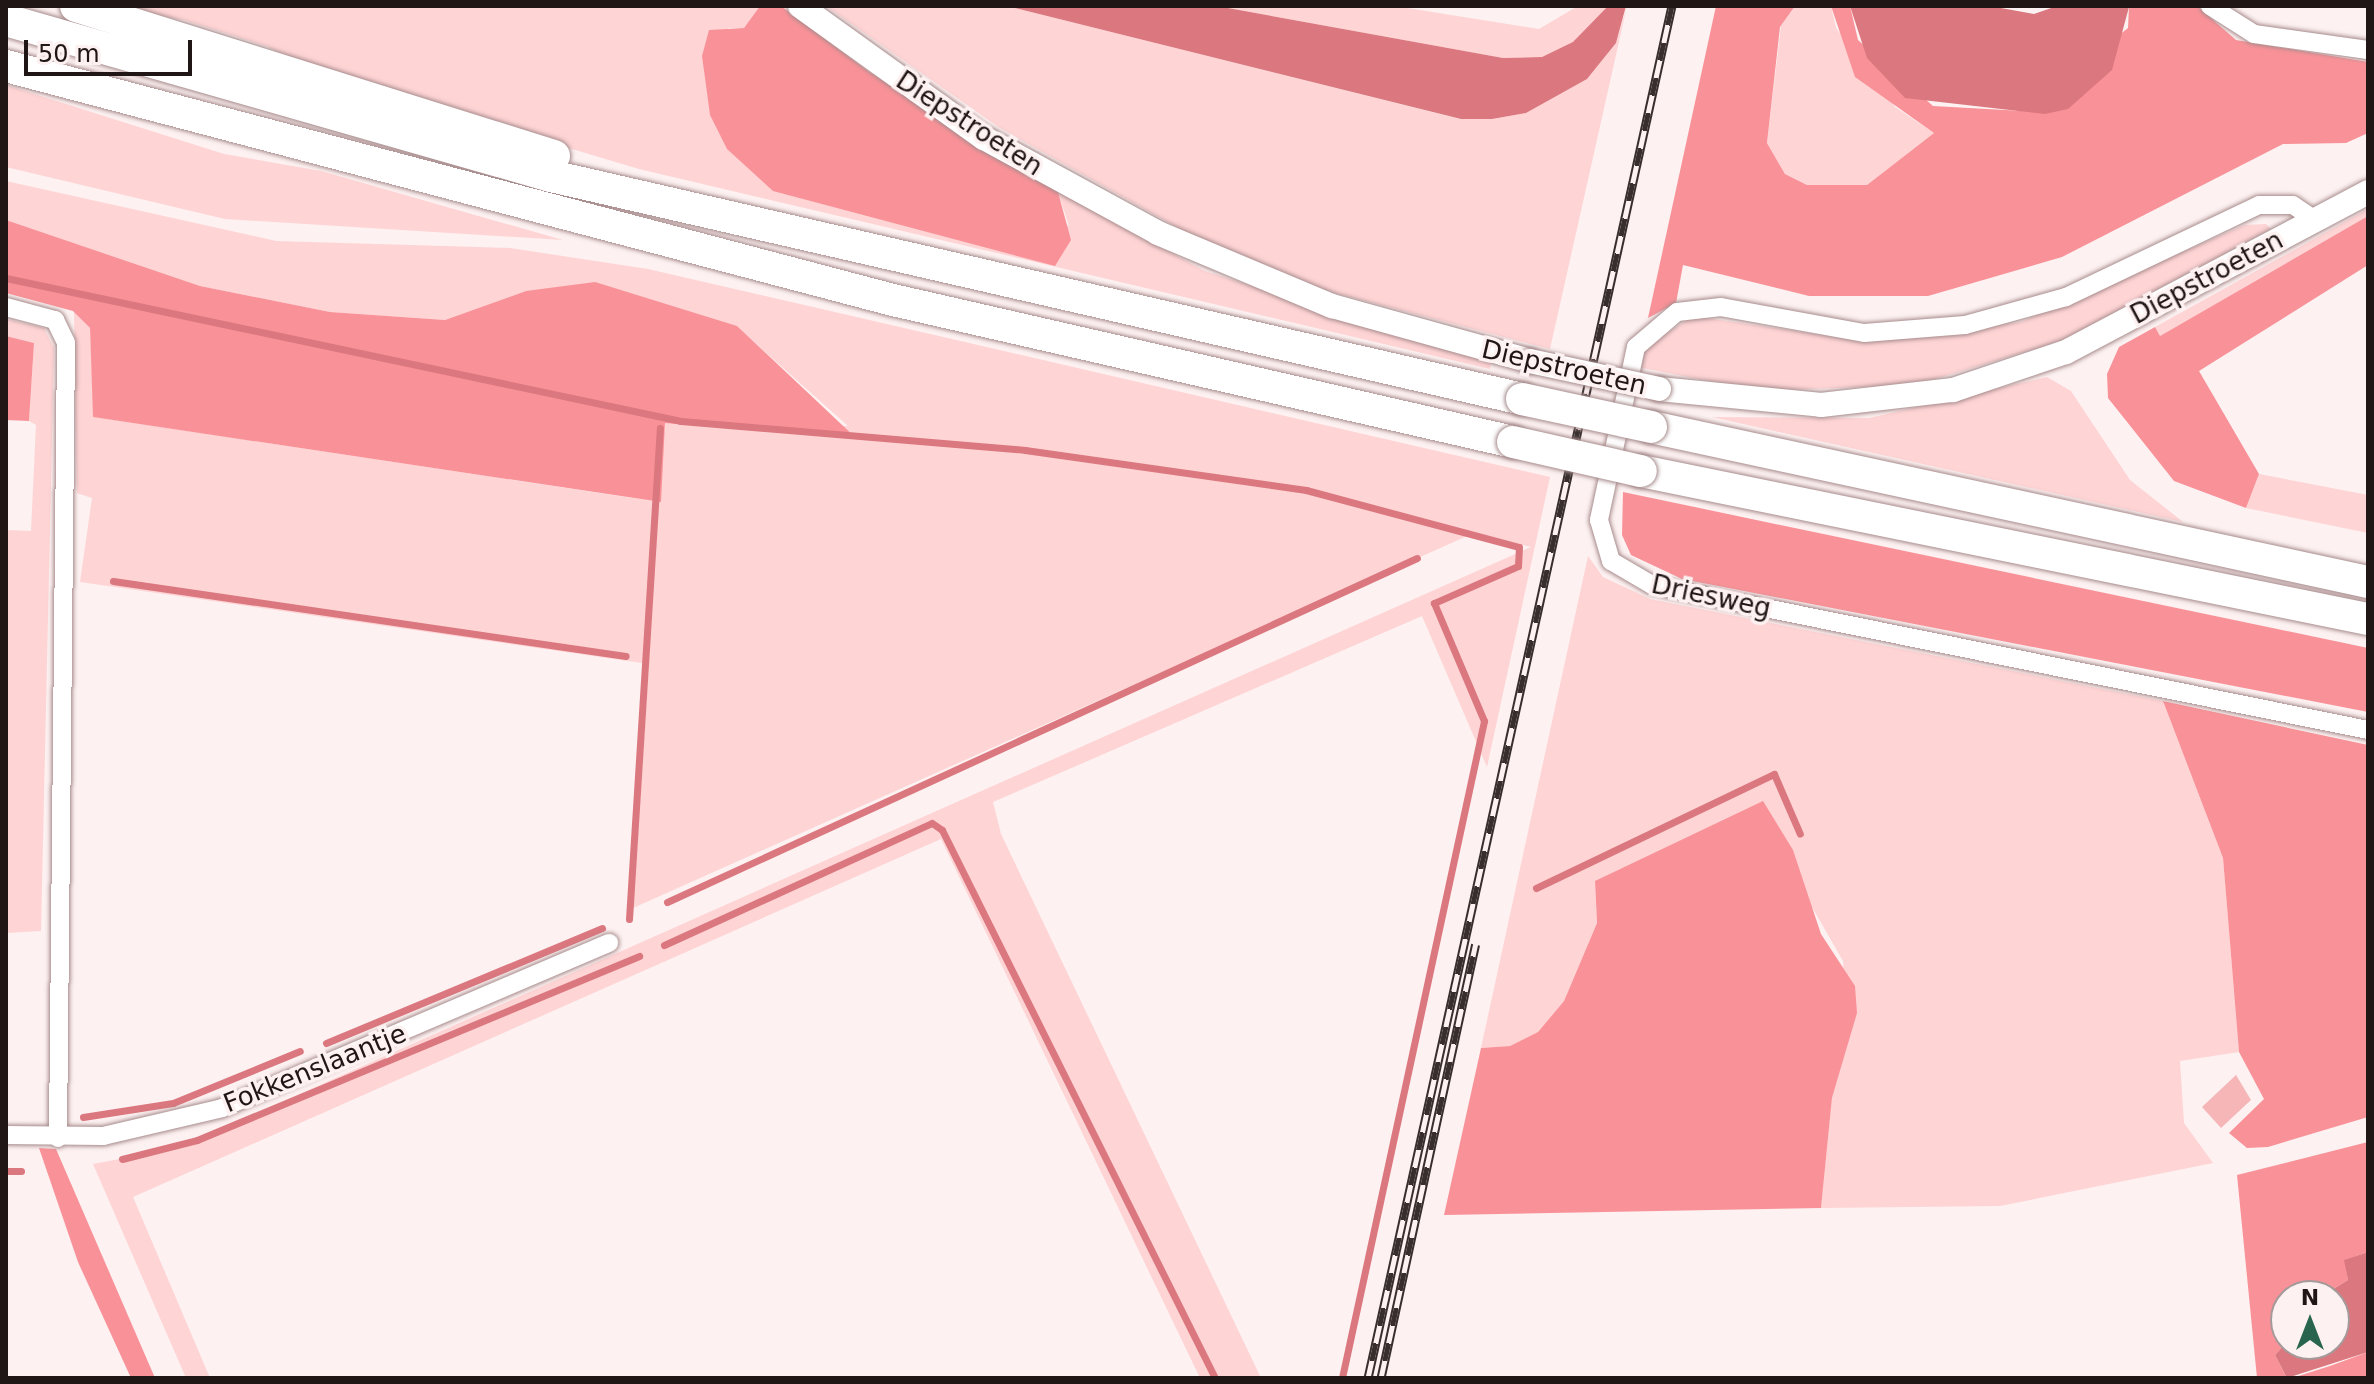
<!DOCTYPE html>
<style>
body{margin:0}
#map{position:relative;width:2374px;height:1384px;overflow:hidden;background:#fdf1f1;font-family:"DejaVu Sans",sans-serif}
div>[style]{position:absolute}
.green>*{inset:0;background:#fed4d5}
.forest>*{inset:0;background:#f99298}
.water>*{inset:0;background:#db777e}
.stream>*{height:7px;margin:-3.5px;padding:0 3.5px;transform-origin:3.5px;border-radius:3.5px;background:#db777e}
.building>*{inset:0;background:#f6b6b8}
.roads{filter:drop-shadow(0 0 2px #a78b8c) drop-shadow(0 0 2px #a78b8c)}
.street>*{height:18px;margin:-9px;padding:0 9px;transform-origin:9px;border-radius:9px;background:#fff}
.secondary>*{height:24px;margin:-12px;padding:0 12px;transform-origin:12px;border-radius:12px;background:#fff}
.highway>*{height:32px;margin:-16px;padding:0 16px;transform-origin:16px;border-radius:16px;background:#fff}
.rail>*{height:9px;margin-top:-4.5px;transform-origin:0;background:repeating-linear-gradient(90deg,#fdf1f1 0 18px,#382e2e 0 36px);box-sizing:border-box;border-block:2px solid #382e2e}
.bridges{filter:drop-shadow(0 0 2px #a78b8c) drop-shadow(0 0 2px #a78b8c)}
.secondary-bridge>*{height:24px;margin:-12px;padding:0 12px;transform-origin:12px;border-radius:12px;background:#fff}
.highway-bridge>*{height:32px;margin:-16px;padding:0 16px;transform-origin:16px;border-radius:16px;background:#fff}
span{translate:-50% -50%;white-space:nowrap;text-align:center;line-height:1.15;-webkit-text-stroke:7px #fdf1f1;paint-order:stroke}
.street-label{font-size:26px;color:#201616}
.frame{position:absolute;inset:0;border:8px solid #201616;pointer-events:none}
.north{position:absolute;left:2270px;top:1280px;width:80px;height:80px;box-sizing:border-box;background:#fdf1f1;border:2px solid #a59999;border-radius:50%;rotate:0deg;font-size:22px;font-weight:700;line-height:32px;text-align:center;color:#201616}
.north::after{content:'';display:block;margin:auto;width:28px;height:36px;background:#29644f;clip-path:polygon(50% 0,100% 100%,50% 72%,0 100%)}
.scale{position:absolute;left:24px;top:40px;width:168px;height:36px;box-sizing:border-box;border:4px solid #201616;border-top:0;padding-left:10px;font-size:24px;line-height:28px;white-space:nowrap;color:#201616;-webkit-text-stroke:6px #fdf1f1;paint-order:stroke}
</style>
<div id="map">
<div class="green">
<i style="clip-path:polygon(102px 6px,760px 6px,744px 28px,727px 28px,1069px 226px,1058px 192px,1205px 271px,1491px 363px,1490px 369px,639px 169px,337px 79px,266px 46px,184px 20px)"></i>
<i style="clip-path:polygon(826px 6px,1007px 6px,1460px 119px,1492px 119px,1526px 113px,1587px 79px,1616px 43px,1627px 6px,1550px 349px,1320px 289px,1198px 239px,1000px 128px)"></i>
<i style="clip-path:polygon(1217px 6px,1395px 6px,1539px 29px,1578px 6px,1608px 6px,1573px 43px,1542px 57px,1503px 58px)"></i>
<i style="clip-path:polygon(1795px 6px,1831px 6px,1836px 28px,1895px 107px,1934px 133px,1867px 185px,1807px 185px,1785px 174px,1767px 143px,1781px 26px)"></i>
<i style="clip-path:polygon(6px 85px,224px 154px,321px 171px,563px 240px,225px 219px,6px 167px)"></i>
<i style="clip-path:polygon(6px 181px,276px 241px,510px 248px,648px 269px,1550px 477px,1487px 767px,1422px 616px,993px 802px,1001px 834px,1261px 1378px,1200px 1378px,941px 839px,133px 1197px,210px 1378px,186px 1378px,93px 1164px,178px 1148px,1531px 547px,1474px 533px,633px 908px,649px 664px,80px 582px,92px 498px,77px 493px,74px 311px,90px 328px,94px 417px,659px 502px,665px 423px,848px 426px,737px 327px,526px 291px,445px 320px,330px 312px,200px 286px,6px 220px)"></i>
<i style="clip-path:polygon(2368px 209px,2368px 216px,2160px 336px,2155px 327px)"></i>
<i style="clip-path:polygon(2266px 224px,2271px 229px,2061px 341px,1915px 385px,1760px 391px,1637px 367px,1643px 349px,1693px 316px,1870px 342px,2021px 322px,2245px 225px)"></i>
<i style="clip-path:polygon(6px 319px,44px 328px,54px 348px,41px 931px,6px 933px,6px 530px,31px 531px,36px 425px,29px 421px,34px 343px,6px 336px)"></i>
<i style="clip-path:polygon(2047px 377px,2071px 391px,2130px 480px,2183px 522px,1712px 417px,1869px 418px)"></i>
<i style="clip-path:polygon(2259px 474px,2368px 495px,2368px 533px,2246px 508px)"></i>
<i style="clip-path:polygon(1588px 556px,1603px 577px,1650px 599px,2163px 701px,2223px 858px,2239px 1052px,2180px 1061px,2184px 1123px,2213px 1163px,2000px 1206px,1821px 1208px,1832px 1098px,1848px 1043px,1843px 961px,1812px 907px,1595px 881px,1597px 923px,1564px 1001px,1538px 1032px,1510px 1046px,1481px 1048px)"></i>
</div>
<div class="forest">
<i style="clip-path:polygon(760px 6px,781px 6px,868px 71px,1058px 192px,1071px 240px,1055px 266px,773px 191px,727px 149px,710px 115px,702px 56px,709px 30px,744px 28px)"></i>
<i style="clip-path:polygon(1716px 6px,1795px 6px,1780px 27px,1767px 143px,1785px 174px,1807px 185px,1867px 185px,1934px 133px,1855px 77px,1831px 6px,1850px 6px,1858px 40px,1933px 106px,2023px 111px,2128px 28px,2129px 6px,2197px 6px,2236px 40px,2368px 62px,2368px 133px,2346px 143px,2283px 144px,2062px 257px,1928px 296px,1809px 296px,1683px 265px,1676px 303px,1648px 318px)"></i>
<i style="clip-path:polygon(2368px 216px,2368px 265px,2199px 371px,2259px 474px,2246px 508px,2174px 481px,2108px 398px,2107px 374px,2119px 347px,2155px 327px,2160px 336px)"></i>
<i style="clip-path:polygon(6px 220px,200px 286px,330px 312px,445px 320px,526px 291px,595px 282px,737px 326px,857px 439px,665px 423px,661px 502px,93px 417px,90px 328px,73px 311px,6px 293px)"></i>
<i style="clip-path:polygon(6px 336px,34px 343px,29px 421px,6px 420px)"></i>
<i style="clip-path:polygon(1623px 492px,2368px 648px,2368px 712px,1682px 579px,1631px 555px,1622px 535px)"></i>
<i style="clip-path:polygon(2163px 701px,2368px 745px,2368px 1117px,2268px 1147px,2247px 1148px,2229px 1133px,2264px 1099px,2239px 1052px,2223px 858px)"></i>
<i style="clip-path:polygon(1763px 801px,1793px 850px,1821px 934px,1855px 986px,1857px 1013px,1832px 1098px,1821px 1208px,1444px 1215px,1481px 1048px,1510px 1046px,1538px 1032px,1564px 1001px,1597px 923px,1595px 881px)"></i>
<i style="clip-path:polygon(2368px 1142px,2368px 1252px,2345px 1260px,2348px 1280px,2322px 1296px,2286px 1296px,2286px 1343px,2275px 1355px,2287px 1378px,2257px 1378px,2237px 1175px)"></i>
<i style="clip-path:polygon(39px 1148px,56px 1149px,155px 1378px,131px 1378px,78px 1262px)"></i>
<i style="clip-path:polygon(2368px 1352px,2368px 1378px,2292px 1378px,2330px 1366px)"></i>
</div>
<div class="water">
<i style="clip-path:polygon(1007px 6px,1217px 6px,1503px 58px,1542px 57px,1573px 42px,1608px 6px,1626px 6px,1616px 43px,1587px 79px,1526px 113px,1492px 119px,1461px 119px)"></i>
<i style="clip-path:polygon(1850px 6px,1990px 6px,2034px 14px,2057px 6px,2129px 7px,2112px 70px,2068px 109px,2045px 114px,1905px 98px,1867px 58px)"></i>
<i style="clip-path:polygon(2368px 1252px,2368px 1352px,2287px 1378px,2275px 1355px,2286px 1343px,2334px 1344px,2334px 1296px,2322px 1296px,2348px 1280px,2344px 1260px)"></i>
</div>
<div class="stream">
<i style="left:6px;top:278px;width:690px;rotate:11.96deg"></i>
<i style="left:681px;top:421px;width:345px;rotate:4.8deg"></i>
<i style="left:1025px;top:450px;width:284px;rotate:8.1deg"></i>
<i style="left:1306px;top:490px;width:220px;rotate:15deg"></i>
<i style="left:1519px;top:547px;width:19px;rotate:93deg"></i>
<i style="left:1518px;top:566px;width:92px;rotate:156.2deg"></i>
<i style="left:1434px;top:603px;width:128px;rotate:67deg"></i>
<i style="left:1484px;top:721px;width:672px;rotate:102.2deg"></i>
<i style="left:113px;top:581px;width:518px;rotate:8.32deg"></i>
<i style="left:1536px;top:888px;width:264px;rotate:-25.6deg"></i>
<i style="left:1774px;top:774px;width:65px;rotate:66.6deg"></i>
<i style="left:667px;top:902px;width:825px;rotate:-24.64deg"></i>
<i style="left:629px;top:919px;width:492px;rotate:-86.4deg"></i>
<i style="left:664px;top:945px;width:294px;rotate:-24.5deg"></i>
<i style="left:932px;top:823px;width:12px;rotate:35deg"></i>
<i style="left:942px;top:830px;width:612px;rotate:63.52deg"></i>
<i style="left:326px;top:1043px;width:299px;rotate:-22.6deg"></i>
<i style="left:83px;top:1117px;width:91px;rotate:-8.8deg"></i>
<i style="left:173px;top:1103px;width:137px;rotate:-22.3deg"></i>
<i style="left:122px;top:1159px;width:77px;rotate:-14.2deg"></i>
<i style="left:197px;top:1140px;width:479px;rotate:-22.6deg"></i>
<i style="left:6px;top:1171px;width:15px"></i>
</div>
<div class="building">
<i style="clip-path:polygon(2236px 1075px,2251px 1100px,2221px 1128px,2202px 1107px)"></i>
</div>
<div class="roads">
<div class="street">
<i style="left:2210px;top:6px;width:52px;rotate:32.5deg"></i>
<i style="left:2254px;top:34px;width:115px;rotate:8deg"></i>
<i style="left:2315px;top:220px;width:27px;rotate:-146deg"></i>
<i style="left:2293px;top:205px;width:34px;rotate:180deg"></i>
<i style="left:2259px;top:205px;width:214px;rotate:154.5deg"></i>
<i style="left:2066px;top:297px;width:105px;rotate:164.5deg"></i>
<i style="left:1965px;top:325px;width:101px;rotate:175.5deg"></i>
<i style="left:1864px;top:333px;width:145px;rotate:-169.7deg"></i>
<i style="left:1721px;top:307px;width:44px;rotate:173.5deg"></i>
<i style="left:1677px;top:312px;width:54px;rotate:139.5deg"></i>
<i style="left:1636px;top:347px;width:177px;rotate:102.1deg"></i>
<i style="left:1599px;top:520px;width:43px;rotate:73.7deg"></i>
<i style="left:1611px;top:561px;width:48px;rotate:30.3deg"></i>
<i style="left:1652px;top:585px;width:731px;rotate:11.45deg"></i>
<i style="left:6px;top:307px;width:51px;rotate:14.9deg"></i>
<i style="left:55px;top:320px;width:25px;rotate:64deg"></i>
<i style="left:66px;top:343px;width:795px;rotate:90.58deg"></i>
<i style="left:6px;top:1135px;width:97px;rotate:0.6deg"></i>
<i style="left:103px;top:1136px;width:122px;rotate:-13.2deg"></i>
<i style="left:222px;top:1108px;width:421px;rotate:-23.1deg"></i>
</div>
<div class="secondary">
<i style="left:800px;top:6px;width:226px;rotate:35.7deg"></i>
<i style="left:984px;top:138px;width:198px;rotate:28.6deg"></i>
<i style="left:1158px;top:233px;width:189px;rotate:22.8deg"></i>
<i style="left:1332px;top:306px;width:205px;rotate:15.5deg"></i>
<i style="left:1659px;top:389px;width:163px;rotate:5.6deg"></i>
<i style="left:1821px;top:405px;width:133px;rotate:-6.5deg"></i>
<i style="left:1953px;top:390px;width:119px;rotate:-18.6deg"></i>
<i style="left:2066px;top:352px;width:342px;rotate:-27.9deg"></i>
</div>
<div class="highway">
<i style="left:76px;top:6px;width:501px;rotate:17.42deg"></i>
<i style="left:6px;top:20px;width:567px;rotate:15.97deg"></i>
<i style="left:551px;top:176px;width:996px;rotate:12.93deg"></i>
<i style="left:6px;top:66px;width:917px;rotate:14.78deg"></i>
<i style="left:893px;top:300px;width:636px;rotate:12.9deg"></i>
<i style="left:1651px;top:427px;width:734px;rotate:12.2deg"></i>
<i style="left:1641px;top:471px;width:742px;rotate:11.51deg"></i>
</div>
</div>
<div class="rail">
<i style="left:1368px;top:1378px;width:1405px;rotate:-77.51deg"></i>
<i style="left:1381px;top:1378px;width:444px;rotate:-77.7deg"></i>
</div>
<div class="bridges">
<div class="secondary-bridge">
<i style="left:1530px;top:361px;width:132px;rotate:12.2deg"></i>
</div>
<div class="highway-bridge">
<i style="left:1522px;top:399px;width:132px;rotate:12.2deg"></i>
<i style="left:1513px;top:442px;width:131px;rotate:12.8deg"></i>
</div>
</div>
<div class="street-label">
<span style="left:969px;top:124px;rotate:33deg">Diepstroeten</span>
<span style="left:2207px;top:278px;rotate:-28deg">Diepstroeten</span>
<span style="left:1564px;top:368px;rotate:13deg">Diepstroeten</span>
<span style="left:1711px;top:597px;rotate:12deg">Driesweg</span>
<span style="left:315px;top:1069px;rotate:-22deg">Fokkenslaantje</span>
</div>
<div class="frame"></div>
<div class="north">N</div>
<div class="scale">50 m</div>
</div>
